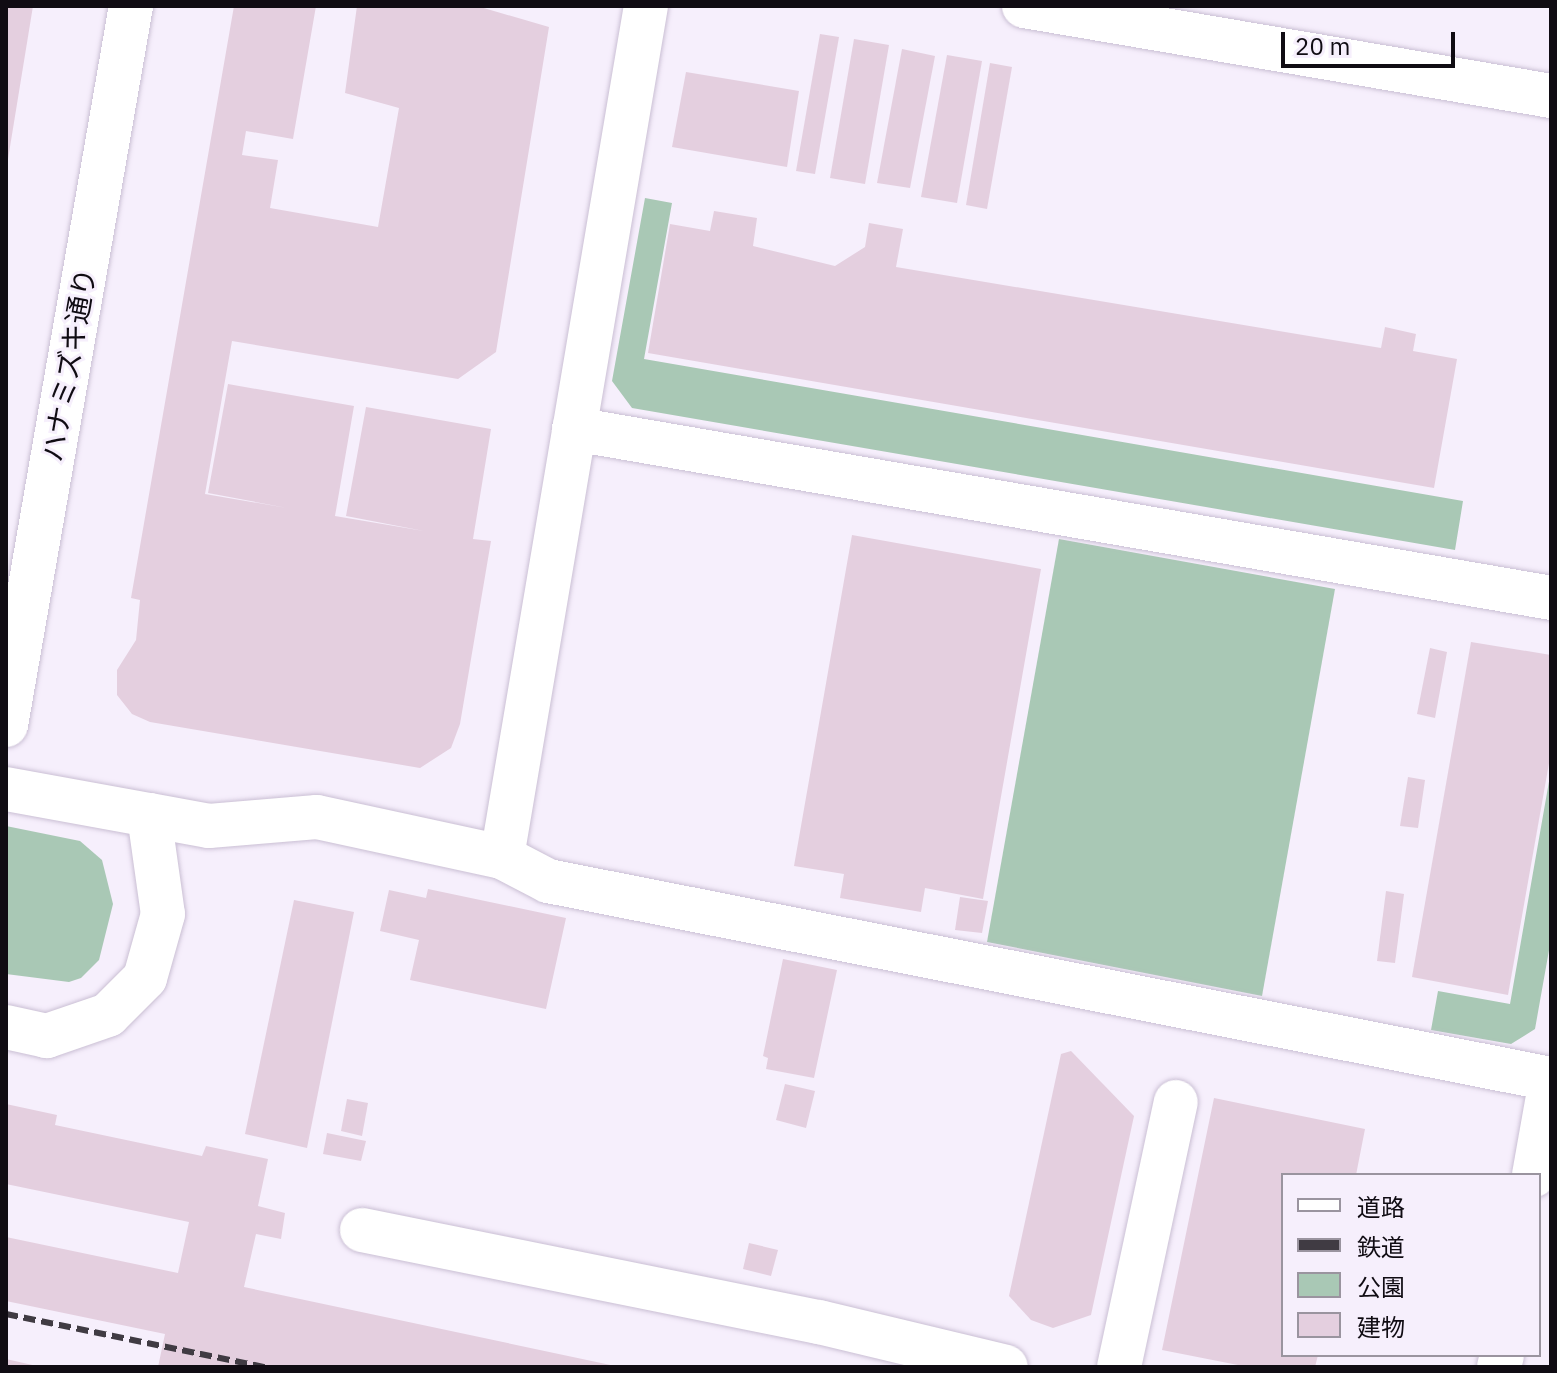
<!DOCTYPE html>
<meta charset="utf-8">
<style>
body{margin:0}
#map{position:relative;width:1557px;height:1373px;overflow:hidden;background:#f6effc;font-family:"IBM Plex Sans","Noto Sans JP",sans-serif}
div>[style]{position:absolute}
.green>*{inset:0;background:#a9c8b5}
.building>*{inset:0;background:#e4cfdf}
.roads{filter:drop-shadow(0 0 2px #cabfd4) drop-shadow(0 0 2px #cabfd4)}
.minor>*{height:44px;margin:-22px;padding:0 22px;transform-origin:22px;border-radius:22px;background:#fff}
.tertiary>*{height:44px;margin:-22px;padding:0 22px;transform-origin:22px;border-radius:22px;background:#fff}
.rail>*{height:6px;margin-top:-3px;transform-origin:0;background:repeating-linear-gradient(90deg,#403b43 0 12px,transparent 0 18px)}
span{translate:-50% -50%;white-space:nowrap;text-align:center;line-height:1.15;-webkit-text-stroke:6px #f6effc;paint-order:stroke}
.street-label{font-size:28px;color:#100c13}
.frame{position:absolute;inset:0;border:8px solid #100c13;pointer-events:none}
.legend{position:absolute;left:1281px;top:1173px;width:260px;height:184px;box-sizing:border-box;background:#f6effc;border:2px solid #9a949f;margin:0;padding:10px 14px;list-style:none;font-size:24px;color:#100c13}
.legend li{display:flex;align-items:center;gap:16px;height:40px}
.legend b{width:40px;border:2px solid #9a949f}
.scale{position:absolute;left:1281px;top:32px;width:174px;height:36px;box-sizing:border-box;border:4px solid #100c13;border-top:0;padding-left:10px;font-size:24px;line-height:28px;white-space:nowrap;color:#100c13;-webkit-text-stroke:6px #f6effc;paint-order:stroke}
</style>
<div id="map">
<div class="green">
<i style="clip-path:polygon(645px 198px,672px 203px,644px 359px,1463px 501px,1455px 550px,632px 408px,612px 381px)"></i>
<i style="clip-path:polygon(1059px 539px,1335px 589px,1262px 996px,987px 942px)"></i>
<i style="clip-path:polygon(1551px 770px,1551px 939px,1535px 1029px,1511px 1044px,1431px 1030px,1438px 991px,1510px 1004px)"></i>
<i style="clip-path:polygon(6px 826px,80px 841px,102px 860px,113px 904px,99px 960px,81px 978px,69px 982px,6px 974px)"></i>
</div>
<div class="building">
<i style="clip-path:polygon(6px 6px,33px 6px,8px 159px,6px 158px)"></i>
<i style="clip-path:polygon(234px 6px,316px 6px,293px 139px,246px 131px,242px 155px,278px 160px,270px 208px,378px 227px,399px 108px,345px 93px,357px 6px,477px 6px,549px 27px,496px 352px,458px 379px,232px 341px,205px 494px,287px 508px,208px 493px,228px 384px,354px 406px,335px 516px,424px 531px,346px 516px,366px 407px,491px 429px,473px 539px,491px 541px,460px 724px,451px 748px,420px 768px,150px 722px,132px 714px,117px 695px,117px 670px,136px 640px,140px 600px,131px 598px)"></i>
<i style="clip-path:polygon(820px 34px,839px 37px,815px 174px,796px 171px)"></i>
<i style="clip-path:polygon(854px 39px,889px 45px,865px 184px,830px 178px)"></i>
<i style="clip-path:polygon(902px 49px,935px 56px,910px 188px,877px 183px)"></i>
<i style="clip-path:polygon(947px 55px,982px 61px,957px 203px,921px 197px)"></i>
<i style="clip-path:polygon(990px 63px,1012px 67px,987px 209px,966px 205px)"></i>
<i style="clip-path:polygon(686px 72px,799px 91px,787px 167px,672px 147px)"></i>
<i style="clip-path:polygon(714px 211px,757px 218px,753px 246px,835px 266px,865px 247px,869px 223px,903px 229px,896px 267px,1381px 348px,1385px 327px,1416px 334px,1413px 351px,1457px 359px,1434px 488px,648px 353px,670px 224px,710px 231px)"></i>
<i style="clip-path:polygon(852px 535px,1041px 569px,983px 899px,925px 888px,921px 912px,840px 898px,844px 874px,794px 866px)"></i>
<i style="clip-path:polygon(1471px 642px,1551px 655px,1551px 752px,1508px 995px,1412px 977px)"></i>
<i style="clip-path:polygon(1430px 648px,1447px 652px,1435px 718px,1417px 714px)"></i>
<i style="clip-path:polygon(1408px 777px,1425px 780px,1418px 828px,1400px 826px)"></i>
<i style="clip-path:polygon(428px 889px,566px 918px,546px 1009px,410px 980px,419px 940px,380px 931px,389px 890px,426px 898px)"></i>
<i style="clip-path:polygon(1386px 891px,1404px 894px,1395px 963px,1377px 961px)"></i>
<i style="clip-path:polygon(960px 897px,988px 901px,982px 933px,955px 930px)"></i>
<i style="clip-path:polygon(294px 900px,354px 912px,307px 1148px,245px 1134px)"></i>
<i style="clip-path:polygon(783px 959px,837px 970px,814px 1078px,766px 1069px,768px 1058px,763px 1056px)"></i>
<i style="clip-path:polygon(1071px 1051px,1134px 1116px,1091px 1315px,1053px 1328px,1031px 1320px,1009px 1296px,1061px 1054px)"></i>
<i style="clip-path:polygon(785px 1084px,815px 1091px,806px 1128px,776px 1120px)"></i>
<i style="clip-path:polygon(1214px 1098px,1365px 1129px,1356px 1175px,1283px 1175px,1283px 1355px,1318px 1355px,1315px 1367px,1248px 1367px,1162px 1350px)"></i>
<i style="clip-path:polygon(347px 1099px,368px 1103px,362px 1136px,341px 1131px)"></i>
<i style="clip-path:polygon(6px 1104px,57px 1115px,55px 1125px,202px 1156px,206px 1146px,268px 1159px,258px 1206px,285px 1213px,281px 1239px,256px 1234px,244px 1287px,620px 1367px,158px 1367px,165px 1334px,6px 1301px,6px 1237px,178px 1273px,189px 1222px,6px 1184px)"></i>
<i style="clip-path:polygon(327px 1133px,366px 1141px,361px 1161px,323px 1154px)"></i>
<i style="clip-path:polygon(749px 1243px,778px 1250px,771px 1276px,743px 1269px)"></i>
<i style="clip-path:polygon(6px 1359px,37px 1366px,37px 1367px,6px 1367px)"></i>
</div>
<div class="roads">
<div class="minor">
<i style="left:1024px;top:6px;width:535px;rotate:9.69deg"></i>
<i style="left:574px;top:429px;width:992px;rotate:9.81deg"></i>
<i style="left:149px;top:815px;width:61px;rotate:10.4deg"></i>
<i style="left:209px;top:826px;width:108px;rotate:-4.8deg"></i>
<i style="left:317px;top:817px;width:189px;rotate:12.2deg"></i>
<i style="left:502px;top:857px;width:863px;rotate:-80.4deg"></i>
<i style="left:502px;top:857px;width:52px;rotate:27.6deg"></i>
<i style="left:548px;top:881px;width:1022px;rotate:11.17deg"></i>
<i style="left:1534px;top:1175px;width:97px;rotate:-79.9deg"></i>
<i style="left:362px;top:1230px;width:466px;rotate:11.4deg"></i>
<i style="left:819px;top:1322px;width:192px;rotate:13.5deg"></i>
<i style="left:1119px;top:1367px;width:271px;rotate:-77.9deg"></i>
<i style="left:1499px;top:1367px;width:12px;rotate:-76deg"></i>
</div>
<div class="tertiary">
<i style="left:6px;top:725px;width:730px;rotate:-80.14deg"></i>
<i style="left:6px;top:789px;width:145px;rotate:10.3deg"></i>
<i style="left:149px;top:815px;width:100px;rotate:82deg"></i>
<i style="left:163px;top:914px;width:66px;rotate:105.7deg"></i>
<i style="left:145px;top:978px;width:52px;rotate:135deg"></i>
<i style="left:108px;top:1015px;width:65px;rotate:161deg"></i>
<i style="left:47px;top:1036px;width:42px;rotate:-167.6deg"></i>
</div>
</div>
<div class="rail">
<i style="left:6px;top:1314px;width:264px;rotate:11.6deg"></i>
</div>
<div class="street-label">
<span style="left:69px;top:365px;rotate:-80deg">ハナミズキ通り</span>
</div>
<div class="frame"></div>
<ul class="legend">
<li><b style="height:10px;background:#fff"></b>道路</li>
<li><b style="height:10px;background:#403b43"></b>鉄道</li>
<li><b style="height:22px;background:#a9c8b5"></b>公園</li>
<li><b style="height:22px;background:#e4cfdf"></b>建物</li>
</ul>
<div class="scale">20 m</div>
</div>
